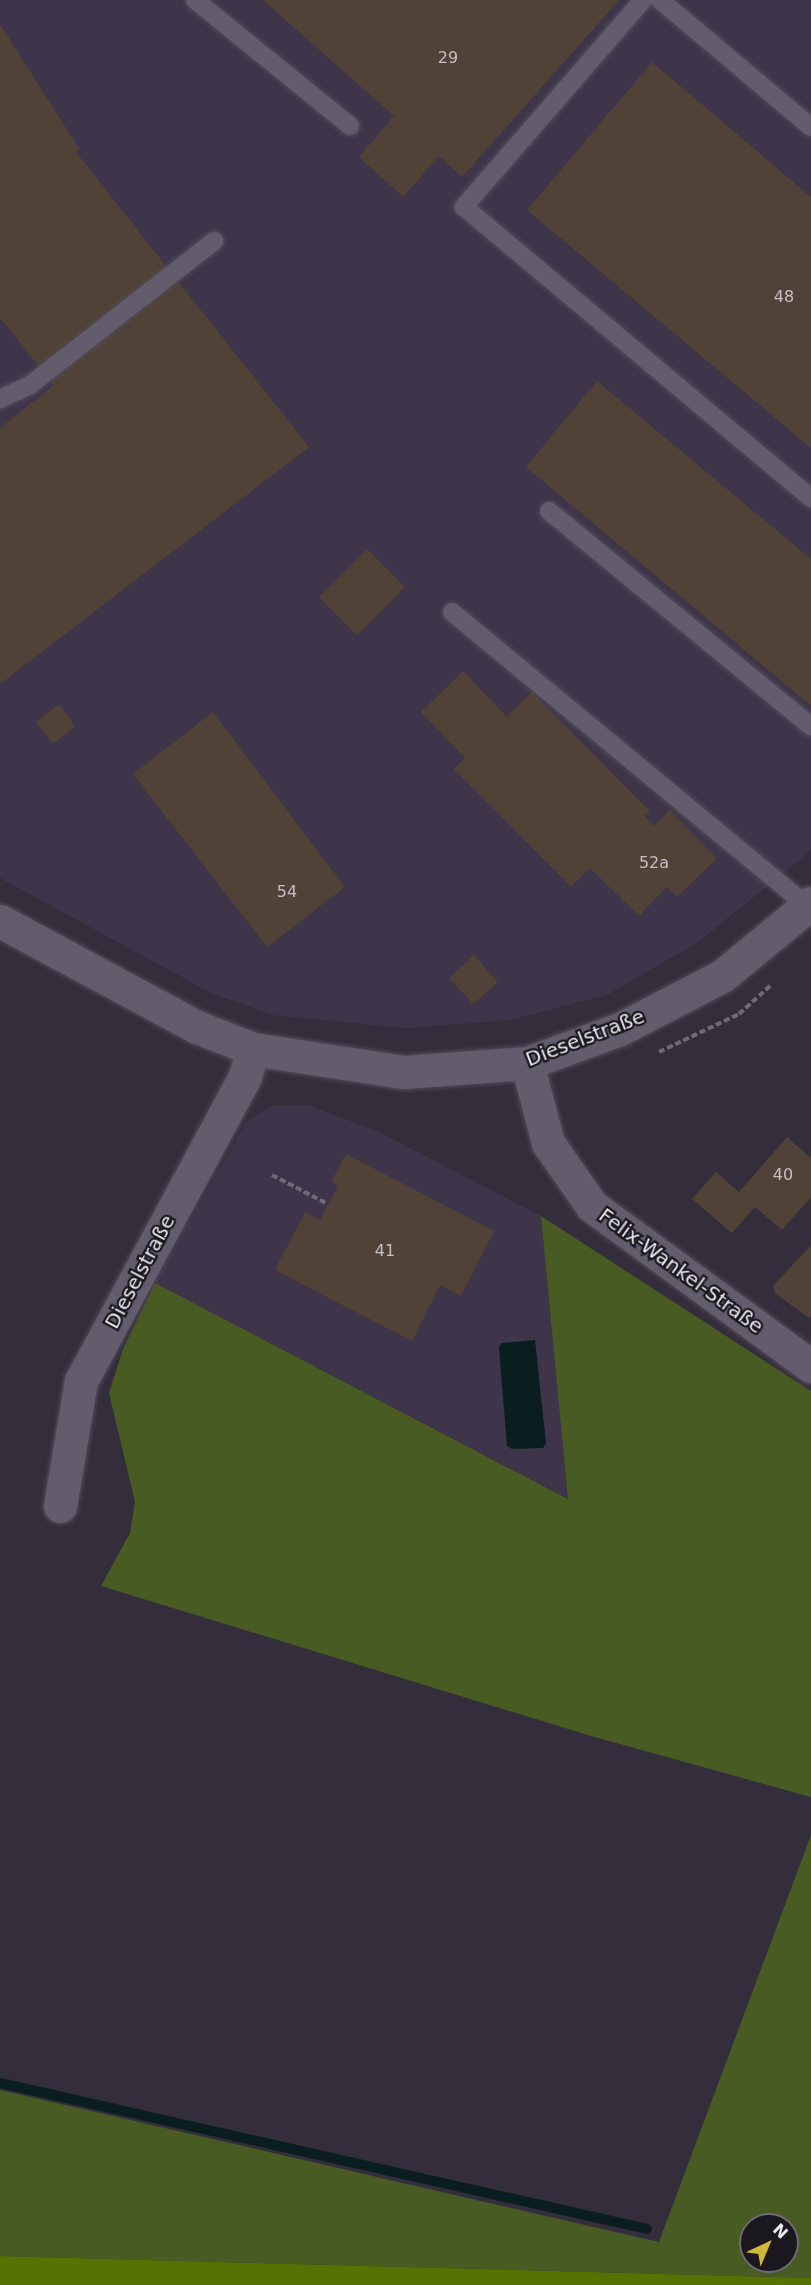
<!DOCTYPE html>
<meta charset="utf-8">
<style>
body{margin:0}
#map{position:relative;width:811px;height:2285px;overflow:hidden;background:#342d3c;font-family:"DejaVu Sans",sans-serif}
div>[style]{position:absolute}
.built>*{inset:0;background:#3e354a}
.green>*{inset:0;background:#485b22}
.forest>*{inset:0;background:#557203}
.water>*{inset:0;background:#0a1e1f}
.stream>*{height:10px;margin:-5px;padding:0 5px;transform-origin:5px;border-radius:5px;background:#0a1e1f}
.building>*{inset:0;background:#504236}
.path>*{height:4px;margin-top:-2px;transform-origin:0;background:repeating-linear-gradient(90deg,#706a77 0 6px,transparent 0 9px)}
.roads{filter:drop-shadow(0 0 2px #514c59) drop-shadow(0 0 2px #514c59)}
.lane>*{height:18px;margin:-9px;padding:0 9px;transform-origin:9px;border-radius:9px;background:#635c6c}
.street>*{height:33px;margin:-16.5px;padding:0 16.5px;transform-origin:16.5px;border-radius:16.5px;background:#635c6c}
span{translate:-50% -50%;white-space:nowrap;text-align:center;line-height:1.15;-webkit-text-stroke:4.5px #1a171e;paint-order:stroke}
.number-label{font-size:16px;color:#c5bec3}
.number-label span{-webkit-text-stroke-width:0}
.street-label{font-size:20px;color:#ece8f2}
.north{position:absolute;left:739px;top:2213px;width:60px;height:60px;box-sizing:border-box;background:#1a171e;border:2px solid #6e6b73;border-radius:50%;rotate:44deg;font-size:16px;font-weight:700;line-height:24px;text-align:center;color:#ece8f2}
.north::after{content:'';display:block;margin:auto;width:21px;height:27px;background:#ceb837;clip-path:polygon(50% 0,100% 100%,50% 72%,0 100%)}
</style>
<div id="map">
<div class="built">
<i style="clip-path:polygon(0 0,811px 0,811px 849px,807px 854px,697px 943px,607px 995px,510px 1020px,404px 1028px,273px 1015px,213px 994px,0 878px)"></i>
<i style="clip-path:polygon(274px 1105px,307px 1105px,375px 1130px,541px 1216px,569px 1499px,155px 1283px,247px 1121px)"></i>
</div>
<div class="green">
<i style="clip-path:polygon(541px 1216px,811px 1391px,811px 1797px,591px 1736px,101px 1586px,130px 1533px,135px 1502px,109px 1393px,123px 1349px,155px 1283px,568px 1499px)"></i>
<i style="clip-path:polygon(evenodd,811px 1835px,811px 2278px,0 2256px,0 2090px,659px 2242px,811px 1835px,751px 2225px,787px 2225px,787px 2261px,751px 2261px,751px 2225px)"></i>
</div>
<div class="forest">
<i style="clip-path:polygon(0 2256px,811px 2278px,811px 2285px,0 2285px)"></i>
</div>
<div class="water">
<i style="clip-path:polygon(535px 1340px,546px 1443px,543px 1448px,512px 1449px,507px 1446px,499px 1348px,501px 1343px)"></i>
</div>
<div class="stream">
<i style="left:0;top:2083px;width:663px;rotate:12.72deg"></i>
</div>
<div class="building">
<i style="clip-path:polygon(263px 0,619px 0,462px 177px,439px 156px,403px 197px,359px 157px,394px 116px)"></i>
<i style="clip-path:polygon(0 24px,80px 150px,76px 152px,309px 447px,0 684px,0 428px,54px 385px,0 318px)"></i>
<i style="clip-path:polygon(652px 62px,811px 197px,811px 448px,527px 210px)"></i>
<i style="clip-path:polygon(597px 381px,811px 559px,811px 706px,526px 467px)"></i>
<i style="clip-path:polygon(367px 549px,405px 587px,357px 635px,319px 597px)"></i>
<i style="clip-path:polygon(463px 671px,507px 717px,532px 692px,650px 811px,645px 816px,654px 826px,670px 810px,717px 858px,677px 897px,667px 887px,639px 916px,590px 868px,571px 887px,454px 769px,465px 758px,421px 712px)"></i>
<i style="clip-path:polygon(59px 704px,75px 726px,53px 744px,36px 722px)"></i>
<i style="clip-path:polygon(213px 712px,345px 887px,267px 947px,133px 774px)"></i>
<i style="clip-path:polygon(474px 955px,498px 982px,473px 1004px,449px 978px)"></i>
<i style="clip-path:polygon(787px 1137px,811px 1158px,811px 1197px,782px 1230px,755px 1207px,732px 1233px,692px 1199px,716px 1172px,739px 1192px)"></i>
<i style="clip-path:polygon(346px 1154px,494px 1231px,461px 1296px,440px 1285px,412px 1341px,275px 1270px,305px 1212px,320px 1220px,338px 1186px,331px 1182px)"></i>
<i style="clip-path:polygon(811px 1245px,811px 1316px,809px 1318px,776px 1294px,773px 1286px)"></i>
</div>
<div class="path">
<i style="left:659px;top:1052px;width:89px;rotate:-25.4deg"></i>
<i style="left:739px;top:1014px;width:42px;rotate:-42.1deg"></i>
<i style="left:272px;top:1175px;width:63px;rotate:27.4deg"></i>
</div>
<div class="roads">
<div class="lane">
<i style="left:195px;top:0;width:200px;rotate:39.1deg"></i>
<i style="left:643px;top:0;width:274px;rotate:130.9deg"></i>
<i style="left:464px;top:207px;width:453px;rotate:40deg"></i>
<i style="left:660px;top:0;width:197px;rotate:40.1deg"></i>
<i style="left:0;top:399px;width:33px;rotate:-25deg"></i>
<i style="left:30px;top:385px;width:234px;rotate:-38deg"></i>
<i style="left:549px;top:511px;width:339px;rotate:39.4deg"></i>
<i style="left:452px;top:612px;width:462px;rotate:39.6deg"></i>
</div>
<div class="street">
<i style="left:0;top:921px;width:224px;rotate:28.3deg"></i>
<i style="left:197px;top:1027px;width:60px;rotate:21.4deg"></i>
<i style="left:253px;top:1049px;width:153px;rotate:8.7deg"></i>
<i style="left:404px;top:1072px;width:123px;rotate:-4.2deg"></i>
<i style="left:527px;top:1063px;width:99px;rotate:-20.1deg"></i>
<i style="left:620px;top:1029px;width:115px;rotate:-27.5deg"></i>
<i style="left:722px;top:976px;width:115px;rotate:-39.4deg"></i>
<i style="left:527px;top:1063px;width:83px;rotate:75.3deg"></i>
<i style="left:548px;top:1143px;width:77px;rotate:55.1deg"></i>
<i style="left:592px;top:1206px;width:271px;rotate:36.2deg"></i>
<i style="left:60px;top:1506px;width:127px;rotate:-80.5deg"></i>
<i style="left:81px;top:1381px;width:346px;rotate:-61.7deg"></i>
<i style="left:245px;top:1076px;width:28px;rotate:-73deg"></i>
</div>
</div>
<div class="number-label">
<span style="left:448px;top:58px">29</span>
<span style="left:784px;top:297px">48</span>
<span style="left:654px;top:863px">52a</span>
<span style="left:287px;top:892px">54</span>
<span style="left:783px;top:1175px">40</span>
<span style="left:385px;top:1251px">41</span>
</div>
<div class="street-label">
<span style="left:585px;top:1038px;rotate:-21deg">Dieselstraße</span>
<span style="left:681px;top:1271px;rotate:36deg">Felix-Wankel-Straße</span>
<span style="left:140px;top:1272px;rotate:-62deg">Dieselstraße</span>
</div>
<div class="north">N</div>
</div>
